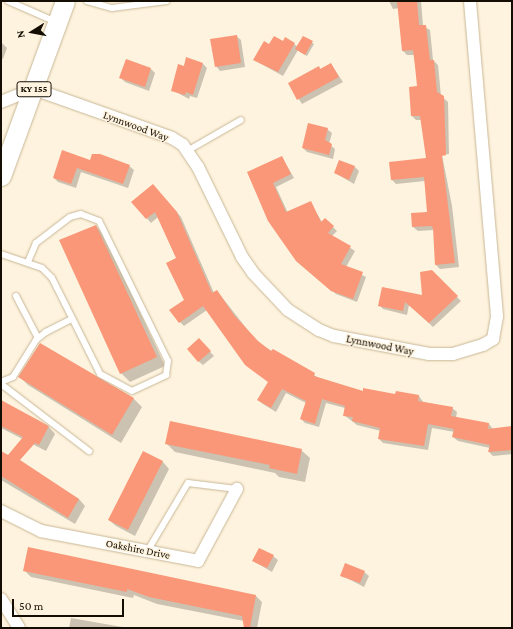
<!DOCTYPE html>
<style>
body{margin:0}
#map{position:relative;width:513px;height:629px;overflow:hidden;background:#fef3de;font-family:"Crimson Pro",serif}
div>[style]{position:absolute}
.shadow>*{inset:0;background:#0003}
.building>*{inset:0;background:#f99778}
.roads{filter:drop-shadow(0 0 1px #c8b796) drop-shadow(0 0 1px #c8b796)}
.service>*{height:6px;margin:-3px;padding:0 3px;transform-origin:3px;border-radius:3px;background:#fff}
.minor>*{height:12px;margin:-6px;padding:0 6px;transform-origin:6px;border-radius:6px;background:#fff}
.primary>*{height:19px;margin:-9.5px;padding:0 9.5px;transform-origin:9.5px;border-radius:9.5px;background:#fff}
span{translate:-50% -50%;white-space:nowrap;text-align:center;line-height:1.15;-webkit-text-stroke:3px #fef3de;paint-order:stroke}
.shield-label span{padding:1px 3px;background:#fef3de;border:1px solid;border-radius:3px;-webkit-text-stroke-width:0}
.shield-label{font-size:10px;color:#130d03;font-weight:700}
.street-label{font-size:11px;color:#130d03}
.frame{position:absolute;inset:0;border:2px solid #130d03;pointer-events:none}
.north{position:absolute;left:12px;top:12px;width:40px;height:40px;-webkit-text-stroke:3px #fef3de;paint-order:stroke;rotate:259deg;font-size:11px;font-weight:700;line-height:16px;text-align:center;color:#130d03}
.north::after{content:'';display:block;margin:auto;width:14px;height:18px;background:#130d03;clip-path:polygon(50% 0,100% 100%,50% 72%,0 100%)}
.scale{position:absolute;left:12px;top:599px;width:112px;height:18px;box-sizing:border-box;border:2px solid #130d03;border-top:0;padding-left:5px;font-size:12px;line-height:14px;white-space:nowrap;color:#130d03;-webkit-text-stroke:3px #fef3de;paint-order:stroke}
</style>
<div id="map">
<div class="shadow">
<i style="clip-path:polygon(389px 1px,421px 1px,423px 26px,430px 30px,433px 60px,438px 65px,441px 96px,448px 102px,449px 154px,442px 155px,452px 206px,459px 267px,440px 269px,436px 265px,434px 230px,418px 231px,413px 227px,412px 214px,428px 213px,425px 181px,396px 184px,392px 180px,427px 159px,422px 120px,416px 120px,412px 116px,410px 88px,418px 87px,414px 55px,407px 55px,403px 51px,399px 8px,393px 9px)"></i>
<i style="clip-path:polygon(236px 36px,241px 40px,245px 67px,220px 71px,216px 66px)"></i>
<i style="clip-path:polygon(304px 37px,314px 44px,307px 56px,298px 50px,283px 76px,254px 60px,269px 45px,283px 42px,294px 44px,298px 47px)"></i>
<i style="clip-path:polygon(1px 42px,7px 48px,3px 59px,1px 58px)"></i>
<i style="clip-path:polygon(187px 59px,203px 64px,207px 68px,197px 98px,190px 96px,189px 99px,172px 90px)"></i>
<i style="clip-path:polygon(331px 64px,343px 82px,302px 104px,289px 84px,319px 67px,321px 70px)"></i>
<i style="clip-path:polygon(151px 69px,155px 73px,149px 91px,125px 82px,121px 78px)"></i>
<i style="clip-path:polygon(327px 129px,332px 133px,329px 144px,335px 149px,333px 159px,307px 152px,303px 148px)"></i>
<i style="clip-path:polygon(282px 157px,294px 178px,276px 187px,288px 213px,310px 202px,322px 222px,325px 219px,337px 231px,332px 236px,355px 251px,346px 267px,366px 277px,357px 302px,336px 294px,301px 265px,248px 173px)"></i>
<i style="clip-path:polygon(91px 161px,129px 166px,134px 170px,128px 188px,81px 172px,76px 188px,58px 182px,54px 178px)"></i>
<i style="clip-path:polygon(355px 167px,359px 171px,354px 184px,335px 173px)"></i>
<i style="clip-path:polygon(157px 190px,181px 217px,214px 293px,221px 296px,258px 343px,319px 378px,364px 392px,396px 396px,397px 392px,419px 396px,423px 402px,452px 408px,457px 412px,456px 418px,489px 424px,493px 429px,512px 427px,512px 454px,493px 456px,489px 452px,490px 448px,458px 441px,453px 437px,455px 432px,432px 428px,428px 450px,383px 443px,379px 439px,381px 431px,357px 425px,344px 415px,345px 408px,326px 403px,319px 427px,305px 423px,301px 419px,306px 403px,286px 393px,276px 412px,263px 404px,258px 400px,269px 382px,207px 310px,184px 326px,180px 322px,185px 300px,178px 259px,158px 217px,151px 223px,133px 203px)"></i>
<i style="clip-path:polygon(96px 226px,104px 235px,165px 366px,130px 382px,121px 373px)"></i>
<i style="clip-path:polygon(431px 271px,461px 301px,433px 327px,409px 305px,407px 315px,383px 309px,379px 305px,424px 297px)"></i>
<i style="clip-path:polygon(199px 340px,214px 356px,203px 365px,198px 361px)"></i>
<i style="clip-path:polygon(20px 377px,133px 398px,142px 407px,121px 443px,28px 385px)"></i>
<i style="clip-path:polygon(1px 401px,49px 427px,55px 434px,46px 451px,1px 428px)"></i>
<i style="clip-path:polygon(166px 443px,301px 450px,310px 458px,305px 482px,279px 477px,275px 473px,175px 452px)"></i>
<i style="clip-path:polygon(1px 452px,79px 499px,85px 506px,75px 524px,1px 480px)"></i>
<i style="clip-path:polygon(143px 452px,163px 462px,169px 469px,135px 536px,116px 526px,109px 520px)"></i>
<i style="clip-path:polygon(273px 556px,278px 560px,272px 572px,253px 561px)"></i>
<i style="clip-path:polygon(24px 570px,256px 596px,262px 602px,257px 628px,246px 628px,244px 621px,157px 604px,134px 595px,133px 598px,31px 577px)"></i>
<i style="clip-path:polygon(364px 572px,369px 576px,364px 587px,341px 575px)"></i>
<i style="clip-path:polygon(71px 618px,128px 628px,69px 628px)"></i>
</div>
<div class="building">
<i style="clip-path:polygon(397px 1px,417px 1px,419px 25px,426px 25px,430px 60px,434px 60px,437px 92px,444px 96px,446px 155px,442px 156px,455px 263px,435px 265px,433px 228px,431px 226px,412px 227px,411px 213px,427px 212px,424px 177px,391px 180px,389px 162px,426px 158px,420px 116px,411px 116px,409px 87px,417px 86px,415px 66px,413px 50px,402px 51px)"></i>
<i style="clip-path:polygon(237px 35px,241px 63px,215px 67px,210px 39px)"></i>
<i style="clip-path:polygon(274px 36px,283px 41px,285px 37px,295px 43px,278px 72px,253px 60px,264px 41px,269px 44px)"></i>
<i style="clip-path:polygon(303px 36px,313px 41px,305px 55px,295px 49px)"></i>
<i style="clip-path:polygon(186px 57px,203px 63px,193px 95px,186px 92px,185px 95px,171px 91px,178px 64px,184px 66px)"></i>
<i style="clip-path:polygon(126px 59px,151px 68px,145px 87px,119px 78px)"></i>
<i style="clip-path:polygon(331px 63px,339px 77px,297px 100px,288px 83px,319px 66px,320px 69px)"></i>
<i style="clip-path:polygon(308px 123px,328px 128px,325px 140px,332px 144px,329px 155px,302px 148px)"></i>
<i style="clip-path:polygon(62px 150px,90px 160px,92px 154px,100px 154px,130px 165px,123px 184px,77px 168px,71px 184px,53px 178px)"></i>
<i style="clip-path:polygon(282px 156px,291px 174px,273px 183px,286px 212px,311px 201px,321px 222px,325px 218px,334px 226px,328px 233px,351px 246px,341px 264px,363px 272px,353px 299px,331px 291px,296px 261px,268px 221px,247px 172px)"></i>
<i style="clip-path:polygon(339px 160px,355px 166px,349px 180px,334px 173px)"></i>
<i style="clip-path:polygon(153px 184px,177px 212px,212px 293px,217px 290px,234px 315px,258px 341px,271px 351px,273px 349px,315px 373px,314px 376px,363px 391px,363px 388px,395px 394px,396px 391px,419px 395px,418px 401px,453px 407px,451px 416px,489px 423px,488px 429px,512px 426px,512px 450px,488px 452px,490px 445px,452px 437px,454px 429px,428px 424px,424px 446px,378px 439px,380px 428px,352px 421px,353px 417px,343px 416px,345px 406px,322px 399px,315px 424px,300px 419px,306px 401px,282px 389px,271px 408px,257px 400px,268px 382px,245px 365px,203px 306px,179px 323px,169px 310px,184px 300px,166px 263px,176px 258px,155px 212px,146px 219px,131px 202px)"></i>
<i style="clip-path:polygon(96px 225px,157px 357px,120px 374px,59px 240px)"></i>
<i style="clip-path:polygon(432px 270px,458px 296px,429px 323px,405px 302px,403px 311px,378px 306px,382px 287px,422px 295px,420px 272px)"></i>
<i style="clip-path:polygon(199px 338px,211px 351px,198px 362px,187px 349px)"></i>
<i style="clip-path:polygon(40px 343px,134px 398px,112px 435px,18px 377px)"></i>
<i style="clip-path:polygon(1px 400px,49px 426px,39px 445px,35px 443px,20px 460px,79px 499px,68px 518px,1px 476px,1px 451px,8px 455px,23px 437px,1px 426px)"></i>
<i style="clip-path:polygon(170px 421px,302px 449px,297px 474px,269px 468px,270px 465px,165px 444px)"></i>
<i style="clip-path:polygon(143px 451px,163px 461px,128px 530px,108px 520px)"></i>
<i style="clip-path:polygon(28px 547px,256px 595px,250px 628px,244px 628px,242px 616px,149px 597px,127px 589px,127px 592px,23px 571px)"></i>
<i style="clip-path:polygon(259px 548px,274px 555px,267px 568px,252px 561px)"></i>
<i style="clip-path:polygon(345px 563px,365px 571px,360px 583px,340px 576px)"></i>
</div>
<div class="roads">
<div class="service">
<i style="left:8px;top:1px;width:50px;rotate:23.5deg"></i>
<i style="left:87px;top:1px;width:26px;rotate:16deg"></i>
<i style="left:112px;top:8px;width:55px;rotate:-7.3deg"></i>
<i style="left:187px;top:151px;width:62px;rotate:-29.9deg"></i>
<i style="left:1px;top:254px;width:43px;rotate:18.9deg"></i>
<i style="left:42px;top:268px;width:14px;rotate:45deg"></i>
<i style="left:52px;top:278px;width:107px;rotate:63.4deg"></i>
<i style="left:100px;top:374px;width:36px;rotate:28deg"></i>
<i style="left:132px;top:391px;width:38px;rotate:-25deg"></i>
<i style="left:166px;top:375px;width:14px;rotate:-82deg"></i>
<i style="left:168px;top:361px;width:156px;rotate:-116.2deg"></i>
<i style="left:99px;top:221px;width:19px;rotate:-159deg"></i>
<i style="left:81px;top:214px;width:11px;rotate:165deg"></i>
<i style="left:70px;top:217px;width:43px;rotate:142.6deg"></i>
<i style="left:36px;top:243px;width:21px;rotate:113deg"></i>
<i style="left:16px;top:296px;width:47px;rotate:62.4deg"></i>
<i style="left:1px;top:382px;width:13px;rotate:-23deg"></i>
<i style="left:13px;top:377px;width:44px;rotate:-58.1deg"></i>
<i style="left:36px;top:340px;width:13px;rotate:-39deg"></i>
<i style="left:46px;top:332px;width:29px;rotate:-27deg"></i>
<i style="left:1px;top:384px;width:111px;rotate:37.3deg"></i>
<i style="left:148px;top:550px;width:78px;rotate:-59.2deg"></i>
<i style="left:188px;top:483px;width:49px;rotate:7deg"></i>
</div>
<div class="minor">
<i style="left:1px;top:102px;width:35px;rotate:-22deg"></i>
<i style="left:34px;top:89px;width:146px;rotate:19.5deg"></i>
<i style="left:172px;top:138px;width:13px;rotate:32deg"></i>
<i style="left:183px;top:145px;width:27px;rotate:56deg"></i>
<i style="left:198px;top:167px;width:100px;rotate:63.9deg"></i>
<i style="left:242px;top:257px;width:19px;rotate:55deg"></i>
<i style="left:253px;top:273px;width:51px;rotate:46.6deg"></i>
<i style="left:288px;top:310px;width:37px;rotate:33deg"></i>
<i style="left:319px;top:330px;width:16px;rotate:22deg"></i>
<i style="left:334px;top:336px;width:97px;rotate:10.7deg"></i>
<i style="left:429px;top:354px;width:24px"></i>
<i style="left:453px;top:354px;width:31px;rotate:-17deg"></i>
<i style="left:483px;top:345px;width:12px;rotate:-31deg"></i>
<i style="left:493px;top:339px;width:23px;rotate:-80deg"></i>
<i style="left:497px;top:316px;width:316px;rotate:-94.9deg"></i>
<i style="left:1px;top:511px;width:45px;rotate:26.6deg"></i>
<i style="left:41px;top:531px;width:160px;rotate:10.8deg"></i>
<i style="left:198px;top:561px;width:82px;rotate:-61.6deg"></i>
<i style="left:1px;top:599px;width:34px;rotate:58deg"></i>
</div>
<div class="primary">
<i style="left:1px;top:176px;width:186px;rotate:-69.9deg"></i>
</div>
</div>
<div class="shield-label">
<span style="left:34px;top:89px">KY 155</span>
</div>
<div class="street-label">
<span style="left:136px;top:126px;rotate:20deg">Lynnwood Way</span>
<span style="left:380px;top:345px;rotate:11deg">Lynnwood Way</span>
<span style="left:138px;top:549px;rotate:11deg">Oakshire Drive</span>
</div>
<div class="frame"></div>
<div class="north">N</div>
<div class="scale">50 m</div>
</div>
